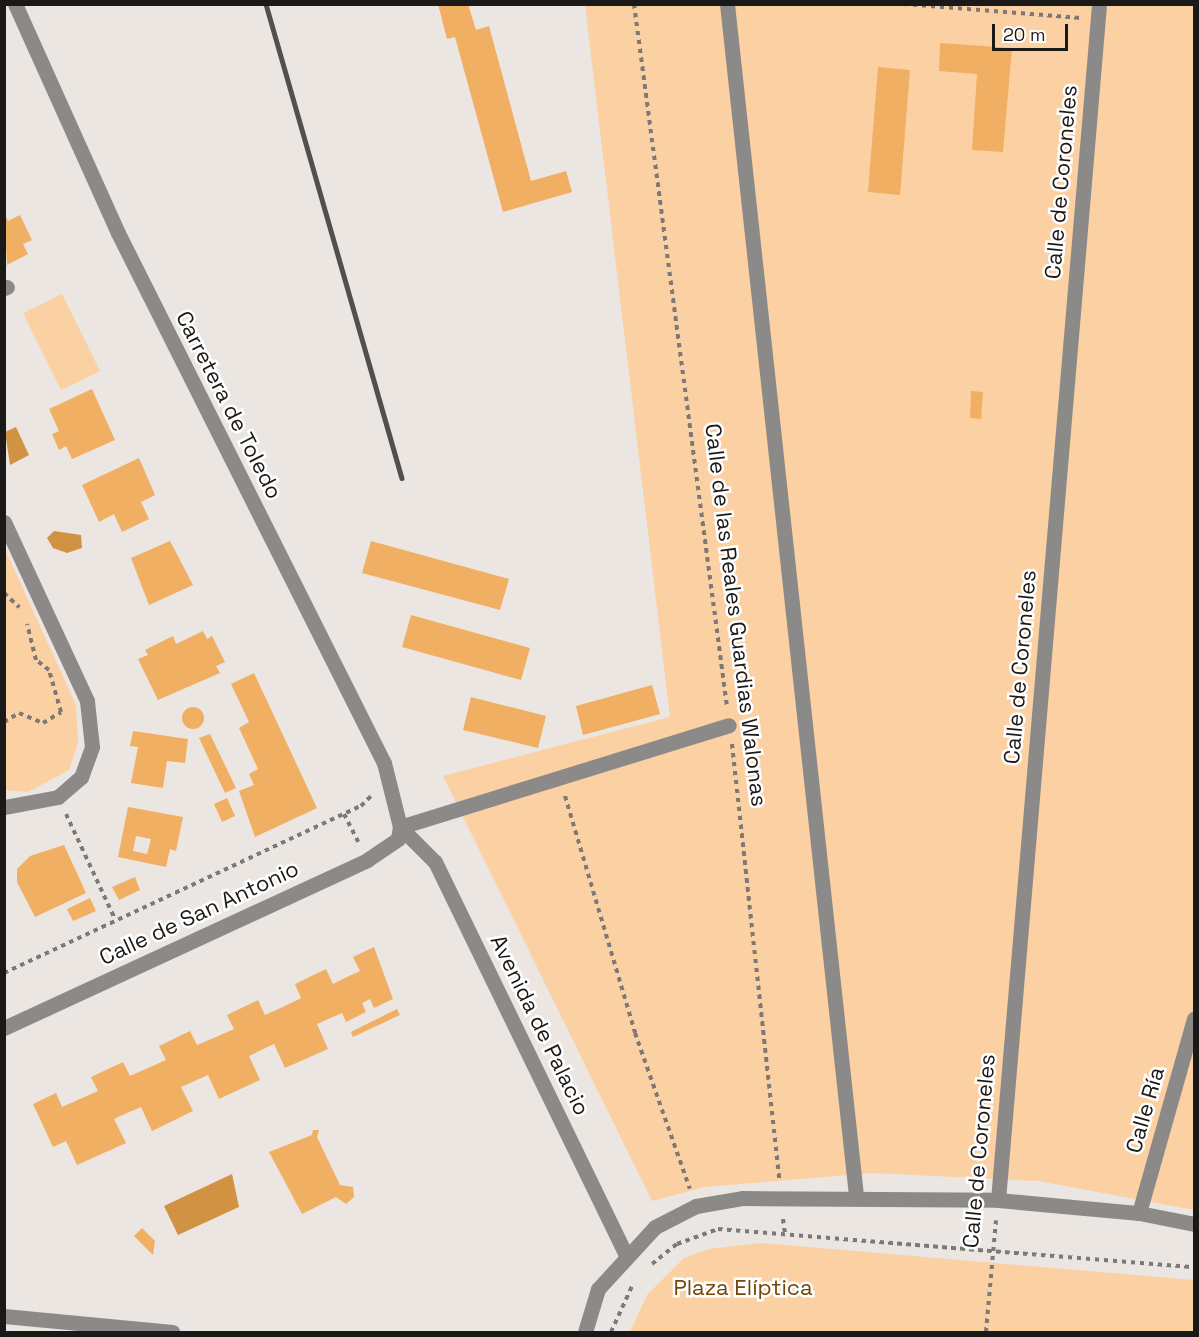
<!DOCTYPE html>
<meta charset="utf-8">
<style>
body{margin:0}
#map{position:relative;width:1199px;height:1337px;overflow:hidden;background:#ebe6e1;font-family:"Space Grotesk",sans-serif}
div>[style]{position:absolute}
.green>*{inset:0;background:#fbd0a2}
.water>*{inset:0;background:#d29244}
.building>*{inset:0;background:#f0af62}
.round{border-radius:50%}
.path>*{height:4px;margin-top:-2px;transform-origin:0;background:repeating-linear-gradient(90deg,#7d7976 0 4.5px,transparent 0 9px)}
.pedestrian>*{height:15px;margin:-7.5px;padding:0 7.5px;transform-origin:7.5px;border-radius:7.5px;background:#8c8a88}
.minor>*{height:15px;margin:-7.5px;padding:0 7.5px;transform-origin:7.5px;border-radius:7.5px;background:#8c8a88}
.tertiary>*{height:15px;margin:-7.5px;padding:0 7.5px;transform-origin:7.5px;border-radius:7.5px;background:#8c8a88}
.rail>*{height:4.5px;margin:-2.25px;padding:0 2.25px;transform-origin:2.25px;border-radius:2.25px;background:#524f4c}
span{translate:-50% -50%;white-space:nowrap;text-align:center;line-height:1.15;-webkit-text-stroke:5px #fff;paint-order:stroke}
.street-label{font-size:22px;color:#1b1917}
.park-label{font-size:22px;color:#71470a}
.frame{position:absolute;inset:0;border:6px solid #1b1917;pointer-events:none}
.scale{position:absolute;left:992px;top:24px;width:76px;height:27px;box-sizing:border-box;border:3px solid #1b1917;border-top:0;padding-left:8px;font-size:18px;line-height:21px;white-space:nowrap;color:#1b1917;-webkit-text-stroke:4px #fff;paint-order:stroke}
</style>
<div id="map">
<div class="green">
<i style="clip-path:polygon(585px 5px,1194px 5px,1194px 1210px,1038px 1181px,872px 1173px,705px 1187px,652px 1201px,443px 776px,670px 717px)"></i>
<i style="clip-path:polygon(62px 294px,100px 371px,61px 390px,23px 313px)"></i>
<i style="clip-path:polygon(5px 549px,76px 705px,78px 743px,69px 770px,28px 792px,5px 790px)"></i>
<i style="clip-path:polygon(761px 1243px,1194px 1280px,1194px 1332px,630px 1332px,647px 1295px,684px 1258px,709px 1249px)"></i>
</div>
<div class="water">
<i style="clip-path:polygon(16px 427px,29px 455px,10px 465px,5px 432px)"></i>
<i style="clip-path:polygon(54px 531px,81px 535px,82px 548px,67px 553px,53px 548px,47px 538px)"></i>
<i style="clip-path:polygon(232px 1174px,239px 1207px,178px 1235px,164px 1206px)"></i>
</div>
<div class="building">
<i style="clip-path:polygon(438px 4px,468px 4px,476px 30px,489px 26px,531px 181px,566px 171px,572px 192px,503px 212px,455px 37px,447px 39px)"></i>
<i style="clip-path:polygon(940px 43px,1012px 48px,1003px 152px,972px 150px,977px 74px,939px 71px)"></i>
<i style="clip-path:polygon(878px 67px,910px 70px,900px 195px,868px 192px)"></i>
<i style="clip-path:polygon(4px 212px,8px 221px,20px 215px,32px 240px,23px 244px,28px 254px,7px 265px)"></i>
<i style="clip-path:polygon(92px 389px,115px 440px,72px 459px,66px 446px,59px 450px,52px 434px,59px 431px,49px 409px)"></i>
<i style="clip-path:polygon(971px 391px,983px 392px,981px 419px,970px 418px)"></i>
<i style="clip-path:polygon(139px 458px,155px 495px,141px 502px,149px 519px,122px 532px,114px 514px,99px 522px,82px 485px)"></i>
<i style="clip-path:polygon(170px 541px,193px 585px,149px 605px,131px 558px)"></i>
<i style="clip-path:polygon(371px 541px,509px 579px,500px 610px,362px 573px)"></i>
<i style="clip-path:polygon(411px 615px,530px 648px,521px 680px,402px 647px)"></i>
<i style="clip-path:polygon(203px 631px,207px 639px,212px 636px,225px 662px,216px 666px,220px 673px,158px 700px,138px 659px,148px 655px,145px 650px,173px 636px,176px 644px)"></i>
<i style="clip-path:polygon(254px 673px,317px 808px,255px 837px,239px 791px,254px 785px,249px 774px,258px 769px,239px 728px,249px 722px,231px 684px)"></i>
<i style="clip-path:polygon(652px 685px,660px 714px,583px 735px,576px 706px)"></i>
<i style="clip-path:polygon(471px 697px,546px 716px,538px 748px,463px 730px)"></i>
<i class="round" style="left:182px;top:707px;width:22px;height:22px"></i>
<i style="clip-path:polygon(133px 731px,188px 739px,185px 763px,167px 761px,163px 788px,131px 783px,138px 747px,130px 746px)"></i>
<i style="clip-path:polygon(210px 734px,236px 788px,225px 793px,199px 738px)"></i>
<i style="clip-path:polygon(227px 798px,235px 816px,222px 822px,214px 804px)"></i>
<i style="clip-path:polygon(evenodd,128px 807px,183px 817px,176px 851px,170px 849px,166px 867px,118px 857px,128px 807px,136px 836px,151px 839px,147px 854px,133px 851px,136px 836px)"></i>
<i style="clip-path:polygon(64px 845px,86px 893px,35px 917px,17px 882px,17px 869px,30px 856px)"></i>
<i style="clip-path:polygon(135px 877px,140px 890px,119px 900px,112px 887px)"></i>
<i style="clip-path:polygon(90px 898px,96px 911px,73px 921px,67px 909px)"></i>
<i style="clip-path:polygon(374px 947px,393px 999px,374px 1008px,370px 999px,362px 1003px,366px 1012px,346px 1022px,342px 1013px,317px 1024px,328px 1049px,285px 1068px,274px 1044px,249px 1056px,260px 1080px,219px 1099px,208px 1075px,181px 1087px,193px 1111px,152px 1131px,141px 1107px,127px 1113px,114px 1119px,126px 1143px,77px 1165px,66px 1141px,53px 1147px,33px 1104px,56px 1093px,62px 1107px,98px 1091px,91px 1077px,123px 1062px,130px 1076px,166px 1060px,159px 1046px,190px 1031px,197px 1045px,216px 1037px,234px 1029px,227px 1015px,258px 1000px,265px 1015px,283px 1007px,301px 998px,295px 984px,326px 969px,333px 984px,349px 976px,360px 971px,353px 957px)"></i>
<i style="clip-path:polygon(397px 1009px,400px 1015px,353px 1037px,351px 1032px)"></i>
<i style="clip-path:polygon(313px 1130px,319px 1130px,317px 1137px,340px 1185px,353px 1187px,354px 1197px,346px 1204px,336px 1197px,302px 1214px,269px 1152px,312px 1135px)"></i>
<i style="clip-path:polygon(142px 1228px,155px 1241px,153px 1255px,134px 1236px)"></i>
</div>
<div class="path">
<i style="left:634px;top:4px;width:709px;rotate:82.46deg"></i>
<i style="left:904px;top:4px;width:177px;rotate:4.5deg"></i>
<i style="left:4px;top:593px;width:21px;rotate:43deg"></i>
<i style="left:4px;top:722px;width:17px;rotate:-31deg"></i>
<i style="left:19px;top:713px;width:26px;rotate:23deg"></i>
<i style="left:43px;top:723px;width:21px;rotate:-31deg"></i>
<i style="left:61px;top:712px;width:44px;rotate:-105.9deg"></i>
<i style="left:49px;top:670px;width:16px;rotate:-142deg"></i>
<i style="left:36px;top:660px;width:37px;rotate:-104deg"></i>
<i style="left:732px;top:744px;width:437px;rotate:83.8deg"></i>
<i style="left:565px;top:796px;width:247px;rotate:73.5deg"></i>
<i style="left:635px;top:1033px;width:165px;rotate:70.6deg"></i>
<i style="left:66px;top:814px;width:116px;rotate:65deg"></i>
<i style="left:344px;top:814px;width:33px;rotate:63deg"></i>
<i style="left:4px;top:973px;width:394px;rotate:-25.1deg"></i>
<i style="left:361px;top:806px;width:14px;rotate:-45deg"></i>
<i style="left:783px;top:1219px;width:14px;rotate:82deg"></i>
<i style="left:652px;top:1264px;width:32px;rotate:-39deg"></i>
<i style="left:677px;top:1244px;width:44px;rotate:-20.1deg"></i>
<i style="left:718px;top:1229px;width:478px;rotate:4.6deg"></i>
<i style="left:611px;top:1332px;width:53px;rotate:-65.4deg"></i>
<i style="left:986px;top:1332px;width:112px;rotate:-84.9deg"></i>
</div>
<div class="pedestrian">
<i style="left:727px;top:4px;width:1199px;rotate:83.82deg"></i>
<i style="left:998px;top:1200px;width:1200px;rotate:-85.17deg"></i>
<i style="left:1139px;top:1213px;width:202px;rotate:-74.2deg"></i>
</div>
<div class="minor">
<i style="left:4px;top:288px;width:3px;rotate:-18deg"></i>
<i style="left:4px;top:522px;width:197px;rotate:65.1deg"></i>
<i style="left:87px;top:701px;width:46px;rotate:83.8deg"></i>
<i style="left:92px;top:747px;width:32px;rotate:110deg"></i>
<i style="left:81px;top:777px;width:30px;rotate:139deg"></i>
<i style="left:58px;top:797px;width:55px;rotate:169.5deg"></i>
<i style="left:625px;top:1253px;width:435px;rotate:-115.9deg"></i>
<i style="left:435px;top:862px;width:49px;rotate:-135deg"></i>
<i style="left:400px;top:827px;width:344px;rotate:-17.2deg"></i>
<i style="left:4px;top:1316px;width:169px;rotate:5.4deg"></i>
<i style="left:585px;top:1332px;width:45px;rotate:-73.2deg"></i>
<i style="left:598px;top:1289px;width:84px;rotate:-47.4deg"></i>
<i style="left:655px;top:1227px;width:46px;rotate:-27.1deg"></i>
<i style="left:696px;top:1206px;width:48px;rotate:-9.7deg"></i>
<i style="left:743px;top:1198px;width:255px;rotate:0.4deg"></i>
<i style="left:998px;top:1200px;width:142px;rotate:5.3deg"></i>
<i style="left:1139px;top:1213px;width:56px;rotate:11.3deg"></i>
</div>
<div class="tertiary">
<i style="left:4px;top:1028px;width:400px;rotate:-24.8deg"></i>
<i style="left:367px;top:860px;width:37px;rotate:-34deg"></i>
<i style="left:398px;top:839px;width:12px;rotate:-81deg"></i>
<i style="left:400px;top:827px;width:66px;rotate:-104deg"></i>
<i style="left:384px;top:763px;width:593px;rotate:-116.65deg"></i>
<i style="left:118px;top:233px;width:251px;rotate:-114.2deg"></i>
</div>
<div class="rail">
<i style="left:266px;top:4px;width:493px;rotate:74deg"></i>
</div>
<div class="street-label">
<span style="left:1061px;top:182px;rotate:-85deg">Calle de Coroneles</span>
<span style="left:229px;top:405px;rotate:63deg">Carretera de Toledo</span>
<span style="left:736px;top:615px;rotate:83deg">Calle de las Reales Guardias Walonas</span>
<span style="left:1020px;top:667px;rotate:-85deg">Calle de Coroneles</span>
<span style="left:199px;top:913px;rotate:-25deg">Calle de San Antonio</span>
<span style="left:540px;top:1025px;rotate:64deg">Avenida de Palacio</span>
<span style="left:1145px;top:1110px;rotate:-74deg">Calle Ría</span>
<span style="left:979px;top:1151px;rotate:-85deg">Calle de Coroneles</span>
</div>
<div class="park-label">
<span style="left:743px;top:1288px">Plaza Elíptica</span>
</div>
<div class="frame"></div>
<div class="scale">20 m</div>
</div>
